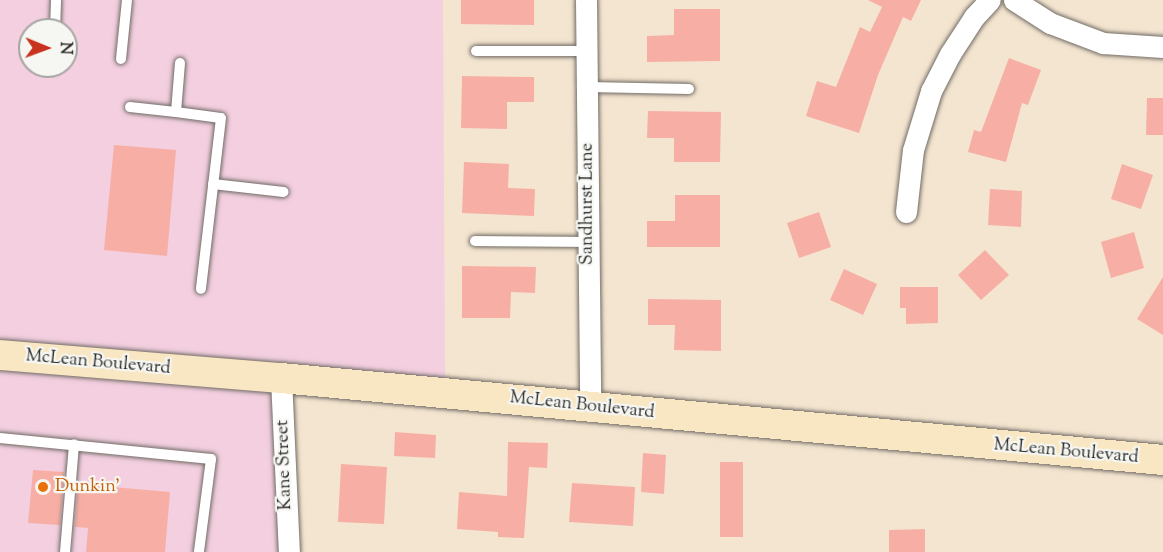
<!DOCTYPE html>
<style>
body{margin:0}
#map{position:relative;width:1163px;height:552px;overflow:hidden;background:#f4e5d0;font-family:"Sorts Mill Goudy",serif}
div>[style]{position:absolute}
.built>*{inset:0;background:#f3cfe0}
.building>*{inset:0;background:#f7afa5}
.roads{filter:drop-shadow(0 0 2px #716c65) drop-shadow(0 0 2px #716c65)}
.service>*{height:10px;margin:-5px;padding:0 5px;transform-origin:5px;border-radius:5px;background:#fff}
.minor>*{height:21px;margin:-10.5px;padding:0 10.5px;transform-origin:10.5px;border-radius:10.5px;background:#fff}
.secondary>*{height:30px;margin:-15px;padding:0 15px;transform-origin:15px;border-radius:15px;background:#f9e7c3}
.dots>*{width:16px;height:16px;translate:-50% -50%;box-sizing:border-box;border:3px solid #f6f6f2;border-radius:50%}
span{translate:-50% -50%;white-space:nowrap;text-align:center;line-height:1.15;-webkit-text-stroke:4.5px #f6f6f2;paint-order:stroke}
.street-label{font-size:18px;color:#2b2b2b}
.food-label{font-size:18px;color:#c56008}
.left{translate:0 -50%;text-align:left}
.north{position:absolute;left:18px;top:18px;width:60px;height:60px;box-sizing:border-box;background:#f6f6f2;border:2px solid #a5a5a2;border-radius:50%;rotate:91deg;font-size:16px;font-weight:700;line-height:24px;text-align:center;color:#2b2b2b}
.north::after{content:'';display:block;margin:auto;width:21px;height:27px;background:#c8321e;clip-path:polygon(50% 0,100% 100%,50% 72%,0 100%)}
</style>
<div id="map">
<div class="built">
<i style="clip-path:polygon(evenodd,0 0,443px 0,445px 384px,0 345px,0 0,30px 30px,66px 30px,66px 66px,30px 66px,30px 30px)"></i>
<i style="clip-path:polygon(0 361px,276px 385px,279px 552px,0 552px)"></i>
</div>
<div class="building">
<i style="clip-path:polygon(461px 0,534px 0,534px 25px,461px 24px)"></i>
<i style="clip-path:polygon(868px 0,921px 0,911px 21px,903px 17px,878px 75px,859px 133px,806px 116px,817px 81px,836px 87px,860px 27px,870px 32px,882px 7px)"></i>
<i style="clip-path:polygon(674px 9px,720px 9px,720px 61px,647px 62px,647px 36px,674px 35px)"></i>
<i style="clip-path:polygon(1009px 58px,1041px 70px,1028px 105px,1022px 103px,1006px 162px,968px 152px,974px 130px,981px 132px)"></i>
<i style="clip-path:polygon(462px 76px,534px 77px,534px 102px,507px 102px,507px 129px,461px 128px)"></i>
<i style="clip-path:polygon(1147px 98px,1163px 98px,1163px 135px,1146px 135px)"></i>
<i style="clip-path:polygon(648px 111px,721px 112px,720px 162px,674px 162px,674px 138px,647px 138px)"></i>
<i style="clip-path:polygon(114px 145px,176px 150px,167px 256px,104px 250px)"></i>
<i style="clip-path:polygon(464px 162px,509px 164px,508px 188px,535px 189px,534px 216px,462px 213px)"></i>
<i style="clip-path:polygon(1122px 164px,1153px 175px,1141px 209px,1111px 199px)"></i>
<i style="clip-path:polygon(990px 189px,1022px 191px,1021px 227px,988px 225px)"></i>
<i style="clip-path:polygon(675px 195px,720px 195px,720px 247px,647px 247px,647px 221px,675px 221px)"></i>
<i style="clip-path:polygon(819px 212px,831px 247px,799px 258px,787px 223px)"></i>
<i style="clip-path:polygon(1134px 232px,1144px 268px,1111px 278px,1101px 242px)"></i>
<i style="clip-path:polygon(985px 250px,1009px 275px,981px 300px,958px 275px)"></i>
<i style="clip-path:polygon(462px 266px,536px 267px,535px 293px,511px 292px,510px 318px,462px 318px)"></i>
<i style="clip-path:polygon(844px 269px,877px 284px,863px 315px,830px 300px)"></i>
<i style="clip-path:polygon(1163px 277px,1163px 335px,1137px 319px)"></i>
<i style="clip-path:polygon(900px 287px,938px 287px,938px 323px,906px 324px,906px 308px,900px 308px)"></i>
<i style="clip-path:polygon(648px 299px,721px 300px,721px 351px,674px 350px,675px 325px,648px 325px)"></i>
<i style="clip-path:polygon(395px 432px,436px 435px,435px 458px,394px 456px)"></i>
<i style="clip-path:polygon(508px 442px,548px 443px,547px 468px,529px 467px,524px 538px,498px 537px,498px 532px,457px 529px,459px 492px,507px 496px)"></i>
<i style="clip-path:polygon(643px 453px,666px 455px,664px 494px,641px 492px)"></i>
<i style="clip-path:polygon(720px 462px,743px 462px,743px 537px,720px 537px)"></i>
<i style="clip-path:polygon(341px 464px,387px 467px,384px 524px,338px 522px)"></i>
<i style="clip-path:polygon(33px 470px,64px 472px,60px 525px,28px 523px)"></i>
<i style="clip-path:polygon(572px 483px,635px 487px,633px 526px,569px 522px)"></i>
<i style="clip-path:polygon(78px 484px,170px 492px,165px 552px,86px 552px,88px 528px,75px 527px)"></i>
<i style="clip-path:polygon(925px 529px,925px 552px,889px 552px,889px 530px)"></i>
</div>
<div class="roads">
<div class="service">
<i style="left:55px;top:30px;width:30px;rotate:-88deg"></i>
<i style="left:476px;top:51px;width:111px"></i>
<i style="left:121px;top:59px;width:59px;rotate:-84.2deg"></i>
<i style="left:180px;top:63px;width:49px;rotate:94.7deg"></i>
<i style="left:176px;top:112px;width:45px;rotate:7.6deg"></i>
<i style="left:221px;top:118px;width:172px;rotate:96.7deg"></i>
<i style="left:587px;top:87px;width:102px;rotate:1.1deg"></i>
<i style="left:130px;top:107px;width:46px;rotate:6.2deg"></i>
<i style="left:213px;top:184px;width:71px;rotate:6.4deg"></i>
<i style="left:475px;top:241px;width:113px;rotate:0.5deg"></i>
<i style="left:0;top:438px;width:212px;rotate:5.7deg"></i>
<i style="left:211px;top:459px;width:94px;rotate:97.4deg"></i>
<i style="left:65px;top:552px;width:108px;rotate:-85.2deg"></i>
</div>
<div class="minor">
<i style="left:586px;top:0;width:407px;rotate:89.4deg"></i>
<i style="left:1014px;top:0;width:43px;rotate:32.6deg"></i>
<i style="left:1050px;top:23px;width:57px;rotate:20.7deg"></i>
<i style="left:1103px;top:43px;width:60px;rotate:3.8deg"></i>
<i style="left:906px;top:212px;width:62px;rotate:-83.6deg"></i>
<i style="left:913px;top:150px;width:62px;rotate:-73deg"></i>
<i style="left:931px;top:91px;width:42px;rotate:-62.8deg"></i>
<i style="left:950px;top:54px;width:44px;rotate:-57deg"></i>
<i style="left:974px;top:17px;width:23px;rotate:-47deg"></i>
<i style="left:281px;top:378px;width:174px;rotate:87.4deg"></i>
</div>
<div class="secondary">
<i style="left:0;top:355px;width:282px;rotate:4.7deg"></i>
<i style="left:281px;top:378px;width:886px;rotate:5.31deg"></i>
</div>
</div>
<div class="dots">
<i style="left:43px;top:487px;background:#e8710a"></i>
</div>
<div class="street-label">
<span style="left:588px;top:204px;rotate:-90deg">Sandhurst Lane</span>
<span style="left:98px;top:363px;rotate:5deg">McLean Boulevard</span>
<span style="left:582px;top:406px;rotate:6deg">McLean Boulevard</span>
<span style="left:1066px;top:452px;rotate:5deg">McLean Boulevard</span>
<span style="left:285px;top:465px;rotate:-92deg">Kane Street</span>
</div>
<div class="food-label">
<span class="left" style="left:55px;top:487px">Dunkin'</span>
</div>
<div class="north">N</div>
</div>
